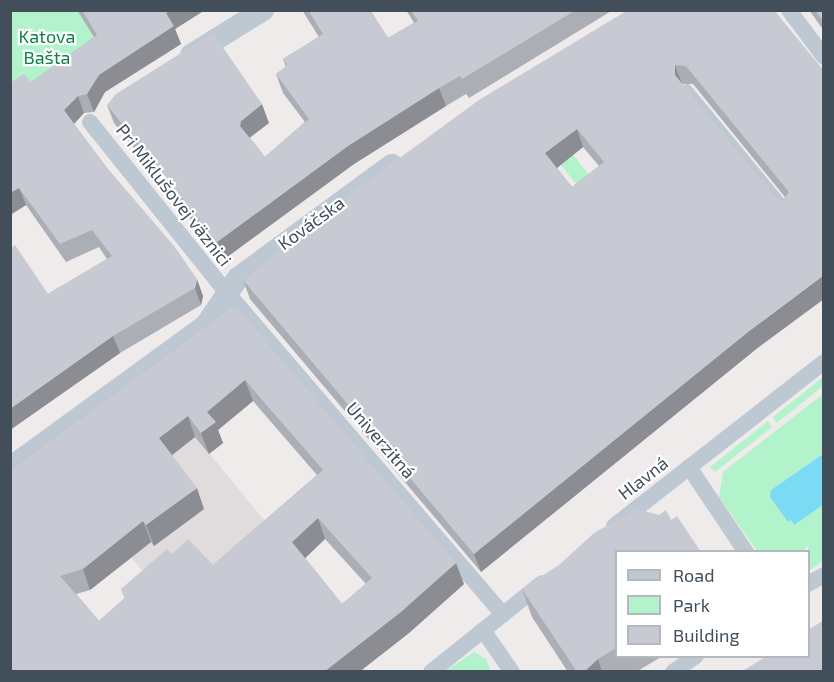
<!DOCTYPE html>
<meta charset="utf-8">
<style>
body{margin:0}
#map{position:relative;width:834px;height:682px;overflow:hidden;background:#efebeb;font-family:"Exo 2",sans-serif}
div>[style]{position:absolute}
.education>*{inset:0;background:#e0dcdd}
.green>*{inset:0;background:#b3f3cc}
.water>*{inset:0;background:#7cdbf4}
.service>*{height:10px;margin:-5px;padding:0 5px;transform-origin:5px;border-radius:5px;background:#bdc8d3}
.pedestrian>*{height:16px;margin:-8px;padding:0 8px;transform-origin:8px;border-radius:8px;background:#bdc8d3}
.minor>*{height:22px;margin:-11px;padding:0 11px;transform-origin:11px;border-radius:11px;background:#bdc8d3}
.wall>*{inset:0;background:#abaeb5}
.shaded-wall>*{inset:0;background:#8b8d93}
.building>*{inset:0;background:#c7cad2}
span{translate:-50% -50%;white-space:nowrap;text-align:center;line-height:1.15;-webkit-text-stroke:4.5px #fff;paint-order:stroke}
.park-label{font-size:18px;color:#0d8248}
.street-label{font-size:18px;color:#424f5b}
.frame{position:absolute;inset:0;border:12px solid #424f5b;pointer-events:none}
.legend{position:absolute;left:615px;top:550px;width:195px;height:108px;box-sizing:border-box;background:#fff;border:2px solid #b3b9bd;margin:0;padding:8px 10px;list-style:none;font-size:18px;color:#424f5b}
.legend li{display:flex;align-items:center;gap:12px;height:30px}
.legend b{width:30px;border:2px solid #b3b9bd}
</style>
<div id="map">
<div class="education">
<i style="clip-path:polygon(195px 436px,278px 537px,248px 561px,156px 586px,51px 466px)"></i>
</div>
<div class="green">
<i style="clip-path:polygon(11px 11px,78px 11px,104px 53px,11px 105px)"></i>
<i style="clip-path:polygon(546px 120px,600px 189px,588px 199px,533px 130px)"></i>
<i style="clip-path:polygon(823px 377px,823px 386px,777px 423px,773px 417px)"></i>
<i style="clip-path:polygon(823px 394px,823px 454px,771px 490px,788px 522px,791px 520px,794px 525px,823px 505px,823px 561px,809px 571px,808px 546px,803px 551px,757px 551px,719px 497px,723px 472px)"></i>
<i style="clip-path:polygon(768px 421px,772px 427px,715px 472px,710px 467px)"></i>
<i style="clip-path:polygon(474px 652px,486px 659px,491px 671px,444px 672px)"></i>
</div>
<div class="water">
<i style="clip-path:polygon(823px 454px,823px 505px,794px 525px,791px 520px,788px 522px,770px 497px,771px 490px)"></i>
</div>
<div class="service">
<i style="left:687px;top:89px;width:156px;rotate:50.5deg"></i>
</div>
<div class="pedestrian">
<i style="left:789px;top:10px;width:59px;rotate:53.3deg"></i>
<i style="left:90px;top:122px;width:205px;rotate:51.3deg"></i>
<i style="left:218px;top:282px;width:438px;rotate:49.4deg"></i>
<i style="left:689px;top:467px;width:102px;rotate:56.2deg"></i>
<i style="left:614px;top:526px;width:266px;rotate:-38deg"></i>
<i style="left:808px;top:584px;width:18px;rotate:-29deg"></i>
<i style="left:483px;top:630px;width:51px;rotate:55.4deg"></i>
<i style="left:431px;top:672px;width:142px;rotate:-38.7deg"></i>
<i style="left:673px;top:672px;width:28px;rotate:-35deg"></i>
</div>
<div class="minor">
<i style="left:191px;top:55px;width:85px;rotate:-32deg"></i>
<i style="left:10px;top:468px;width:243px;rotate:-36.1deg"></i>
<i style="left:206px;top:325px;width:57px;rotate:-55.8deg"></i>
<i style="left:238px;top:278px;width:191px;rotate:-36.3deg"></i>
</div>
<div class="wall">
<i style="clip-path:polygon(77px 10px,205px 10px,175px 29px,181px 44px,105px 92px,94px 112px,84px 113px,74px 124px,203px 296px,201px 305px,120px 353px,10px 430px,10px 249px,48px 294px,107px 259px,99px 247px,66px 262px,26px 205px,10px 215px,31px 82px,94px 37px)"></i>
<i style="clip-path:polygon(302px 10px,370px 10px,388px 38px,414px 23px,406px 10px,613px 10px,469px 98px,466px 94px,446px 106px,354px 164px,223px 260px,114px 123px,107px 105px,269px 123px,250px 138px,265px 157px,305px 122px,283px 93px,276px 74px,286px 67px,283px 59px,319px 37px)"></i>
<i style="clip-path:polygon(evenodd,628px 10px,824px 71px,755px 350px,481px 572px,250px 299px,243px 280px,628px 10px,682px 84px,693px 84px,785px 197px,783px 200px,776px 197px,682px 84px,628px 10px,583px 147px,599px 166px,572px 187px,557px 168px,583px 147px)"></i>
<i style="clip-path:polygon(809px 10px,824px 10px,824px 31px)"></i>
<i style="clip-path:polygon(evenodd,229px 309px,464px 584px,409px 633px,359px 672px,10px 672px,10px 470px,229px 309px,253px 401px,317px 475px,213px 565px,172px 554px,121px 589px,125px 598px,99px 621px,76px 594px,90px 590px,151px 542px,154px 546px,204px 509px,172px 455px,195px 437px,209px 454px,223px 443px,218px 430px,253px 401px,229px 309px,325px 539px,366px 584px,342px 604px,305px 558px,325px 539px)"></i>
<i style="clip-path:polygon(616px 552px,616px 657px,661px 657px,636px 672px,568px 672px,532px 617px,522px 589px)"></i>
</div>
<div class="shaded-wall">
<i style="clip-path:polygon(171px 10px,205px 10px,175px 29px,181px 44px,105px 92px,94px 112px,87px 94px,99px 75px,166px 13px)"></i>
<i style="clip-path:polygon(675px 65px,682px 84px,675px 75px)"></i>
<i style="clip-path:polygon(439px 88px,446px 106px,354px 164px,223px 260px,217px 242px,348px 146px)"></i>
<i style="clip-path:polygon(78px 96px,84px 113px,71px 127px,64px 110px)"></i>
<i style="clip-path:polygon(262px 104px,269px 123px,247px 139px,240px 126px,241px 121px)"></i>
<i style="clip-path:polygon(577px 129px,583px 147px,552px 172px,545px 153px)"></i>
<i style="clip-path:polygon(19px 188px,26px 205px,10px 215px,10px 193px)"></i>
<i style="clip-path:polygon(824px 275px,824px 299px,755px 350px,481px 572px,474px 554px,748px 332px)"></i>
<i style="clip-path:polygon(197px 279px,203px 296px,201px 305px,195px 288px)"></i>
<i style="clip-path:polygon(113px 336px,120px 353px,10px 430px,10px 409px)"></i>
<i style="clip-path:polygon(245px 380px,253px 401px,218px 430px,223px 443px,209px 454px,201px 433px,207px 412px)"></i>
<i style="clip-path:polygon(188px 416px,195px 437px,167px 459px,159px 438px)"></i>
<i style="clip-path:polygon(197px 488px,204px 509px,154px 546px,146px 525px)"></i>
<i style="clip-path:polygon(318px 518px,325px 539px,300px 563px,292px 542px)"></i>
<i style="clip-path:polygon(143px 521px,151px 542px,90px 590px,83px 569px)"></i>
<i style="clip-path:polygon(456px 563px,464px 584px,409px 633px,359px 672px,324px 672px)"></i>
<i style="clip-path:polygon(598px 659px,602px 672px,584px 672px)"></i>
</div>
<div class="building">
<i style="clip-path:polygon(82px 10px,171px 10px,166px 13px,174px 26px,99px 75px,87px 94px,78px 96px,64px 110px,103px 163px,174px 246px,197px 279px,195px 288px,113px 336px,10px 409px,10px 249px,15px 245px,48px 294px,112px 256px,92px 230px,60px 244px,19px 188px,10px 193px,10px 83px,24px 74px,31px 82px,97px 35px)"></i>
<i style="clip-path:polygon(308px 10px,370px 10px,388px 38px,418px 21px,411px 10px,576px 10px,462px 79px,460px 76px,439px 88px,348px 146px,217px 242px,107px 105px,116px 94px,213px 33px,262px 104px,241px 121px,240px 126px,265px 157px,309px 119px,276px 74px,287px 65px,283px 59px,323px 34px)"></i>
<i style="clip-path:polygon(evenodd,628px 10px,774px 10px,824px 71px,824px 275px,748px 332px,474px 554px,243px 280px,330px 209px,479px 100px,628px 10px,675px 65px,686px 66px,789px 192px,783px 200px,776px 197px,675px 75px,675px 65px,628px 10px,577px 129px,604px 162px,572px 187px,545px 153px,577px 129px)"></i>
<i style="clip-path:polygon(815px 10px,824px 10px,824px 22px)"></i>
<i style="clip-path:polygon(evenodd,229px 309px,238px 309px,456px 563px,401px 612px,324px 672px,10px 672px,10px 470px,229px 309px,245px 380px,323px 470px,213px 565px,188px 539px,172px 554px,167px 549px,121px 589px,125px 598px,99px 621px,60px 576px,83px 569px,143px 521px,146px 525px,197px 488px,159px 438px,188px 416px,201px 433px,216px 422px,207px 412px,245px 380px,229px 309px,318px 518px,372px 578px,342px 604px,292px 542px,318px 518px)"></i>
<i style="clip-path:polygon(637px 509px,659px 515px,666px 510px,671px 520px,677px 516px,701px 552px,616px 552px,616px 648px,598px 659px,584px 672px,577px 672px,522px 589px,559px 565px,594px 533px)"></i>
<i style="clip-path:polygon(824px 620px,824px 672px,741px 672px,765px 657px,808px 657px,808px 630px)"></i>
</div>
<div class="park-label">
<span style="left:47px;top:47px">Katova<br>Bašta</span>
</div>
<div class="street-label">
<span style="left:174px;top:195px;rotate:52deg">Pri Miklušovej väznici</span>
<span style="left:311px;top:223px;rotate:-36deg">Kováčska</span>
<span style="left:381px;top:440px;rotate:49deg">Univerzitná</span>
<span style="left:643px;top:478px;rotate:-38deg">Hlavná</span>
</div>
<div class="frame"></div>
<ul class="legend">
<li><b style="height:8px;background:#bdc8d3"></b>Road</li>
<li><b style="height:16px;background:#b3f3cc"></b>Park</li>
<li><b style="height:16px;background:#c7cad2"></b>Building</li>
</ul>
</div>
